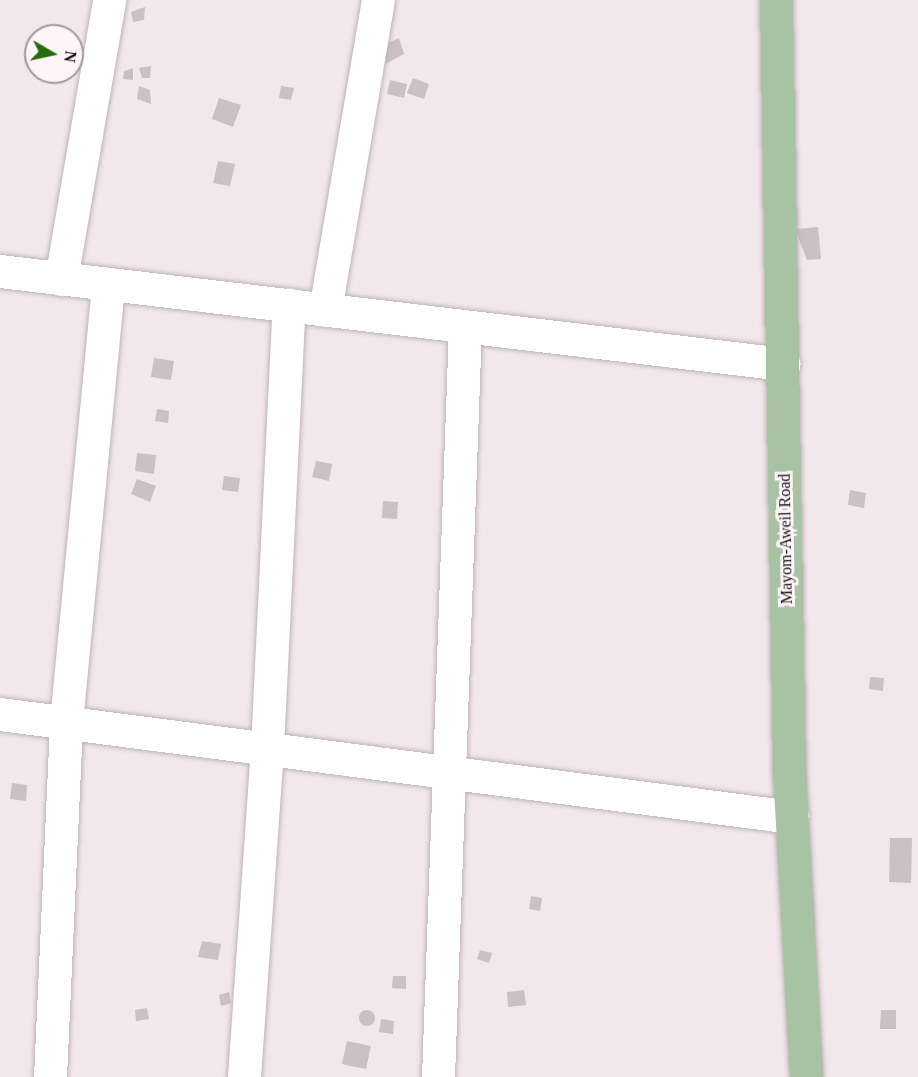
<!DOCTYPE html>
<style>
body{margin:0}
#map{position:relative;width:918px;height:1077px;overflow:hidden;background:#f2e7eb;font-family:Georgia,serif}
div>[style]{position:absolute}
.building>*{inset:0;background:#cbc0c4}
.round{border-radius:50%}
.roads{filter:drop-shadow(0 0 2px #beb3b7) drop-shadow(0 0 2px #beb3b7)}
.minor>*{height:33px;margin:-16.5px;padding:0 16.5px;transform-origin:16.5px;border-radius:16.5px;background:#fff}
.major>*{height:33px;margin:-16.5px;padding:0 16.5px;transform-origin:16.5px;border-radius:16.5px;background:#a8c3a3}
span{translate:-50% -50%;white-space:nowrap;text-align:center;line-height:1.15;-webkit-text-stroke:6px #fef5f8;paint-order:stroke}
.street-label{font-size:16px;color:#120e10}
.north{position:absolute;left:24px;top:24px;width:60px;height:60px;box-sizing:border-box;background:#fef5f8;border:2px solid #a0999b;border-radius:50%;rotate:99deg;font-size:16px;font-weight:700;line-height:24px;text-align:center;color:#120e10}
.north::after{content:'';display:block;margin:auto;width:21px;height:27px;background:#226d0e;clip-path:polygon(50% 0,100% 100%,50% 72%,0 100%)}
</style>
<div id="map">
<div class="building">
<i style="clip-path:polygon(145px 7px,144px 20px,133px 22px,131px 12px)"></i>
<i style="clip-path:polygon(399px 38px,404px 54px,376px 69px,370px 51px)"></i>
<i style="clip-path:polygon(151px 66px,150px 78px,142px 78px,139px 68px)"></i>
<i style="clip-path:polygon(133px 68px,133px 80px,123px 79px,124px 71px)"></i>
<i style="clip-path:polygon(413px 78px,429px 84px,424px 99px,407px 93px)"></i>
<i style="clip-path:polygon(390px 80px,407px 84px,404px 98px,387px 94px)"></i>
<i style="clip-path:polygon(139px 86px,150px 90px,151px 104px,137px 99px)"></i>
<i style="clip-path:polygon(281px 86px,294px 88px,291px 100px,279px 98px)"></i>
<i style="clip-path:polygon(219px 98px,241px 105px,233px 127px,212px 119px)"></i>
<i style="clip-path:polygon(218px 161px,235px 164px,230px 186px,213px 183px)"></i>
<i style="clip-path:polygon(818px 227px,821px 259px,807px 260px,795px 229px)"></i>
<i style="clip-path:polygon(154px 358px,174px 361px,171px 380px,151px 377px)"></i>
<i style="clip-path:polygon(157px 409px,169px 411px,168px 423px,155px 421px)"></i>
<i style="clip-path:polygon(137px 453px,156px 455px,154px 474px,135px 471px)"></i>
<i style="clip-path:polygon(316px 461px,332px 464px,329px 481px,312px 477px)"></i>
<i style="clip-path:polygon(224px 476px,240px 478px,238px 492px,222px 490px)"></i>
<i style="clip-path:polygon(137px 479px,156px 486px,150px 502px,131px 494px)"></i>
<i style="clip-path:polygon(850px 490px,866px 493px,864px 508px,848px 505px)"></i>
<i style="clip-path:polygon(383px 501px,398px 502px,397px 519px,382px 518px)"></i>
<i style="clip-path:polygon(870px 677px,884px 678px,883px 691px,869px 689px)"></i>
<i style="clip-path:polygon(12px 783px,27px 785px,26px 801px,10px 799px)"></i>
<i style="clip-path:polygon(890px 838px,912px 838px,911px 883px,889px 882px)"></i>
<i style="clip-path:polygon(531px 896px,542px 898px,540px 911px,529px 909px)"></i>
<i style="clip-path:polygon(202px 941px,221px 944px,218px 960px,198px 957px)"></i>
<i style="clip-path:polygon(480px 950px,492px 953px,489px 963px,477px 959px)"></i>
<i style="clip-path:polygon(393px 976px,406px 976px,406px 989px,392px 988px)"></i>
<i style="clip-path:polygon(524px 990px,526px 1005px,508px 1007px,507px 992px)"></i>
<i style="clip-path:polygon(229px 992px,231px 1003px,221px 1006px,219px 995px)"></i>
<i style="clip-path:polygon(147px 1008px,149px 1019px,136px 1021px,135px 1010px)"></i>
<i style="clip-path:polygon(881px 1010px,896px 1010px,896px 1029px,880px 1029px)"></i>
<i class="round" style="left:359px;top:1010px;width:16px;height:16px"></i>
<i style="clip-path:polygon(381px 1019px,394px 1021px,393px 1034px,379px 1032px)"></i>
<i style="clip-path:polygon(347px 1041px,371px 1046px,366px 1069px,342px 1064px)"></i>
</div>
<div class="roads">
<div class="minor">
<i style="left:0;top:271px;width:789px;rotate:6.77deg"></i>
<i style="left:61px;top:279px;width:283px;rotate:-80.2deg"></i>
<i style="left:325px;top:310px;width:314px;rotate:-80.3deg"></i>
<i style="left:0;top:714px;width:799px;rotate:7.41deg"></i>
<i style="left:50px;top:1077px;width:355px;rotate:-87.4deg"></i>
<i style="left:66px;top:722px;width:440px;rotate:-84.5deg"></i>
<i style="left:244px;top:1077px;width:330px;rotate:-86deg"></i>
<i style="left:267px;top:748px;width:444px;rotate:-87.2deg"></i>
<i style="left:438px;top:1077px;width:751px;rotate:-87.94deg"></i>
</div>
<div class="major">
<i style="left:776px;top:0;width:770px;rotate:89.03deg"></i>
<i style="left:789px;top:770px;width:307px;rotate:86.8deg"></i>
</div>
</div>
<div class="street-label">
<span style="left:786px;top:539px;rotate:-91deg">Mayom-Aweil Road</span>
</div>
<div class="north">N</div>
</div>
